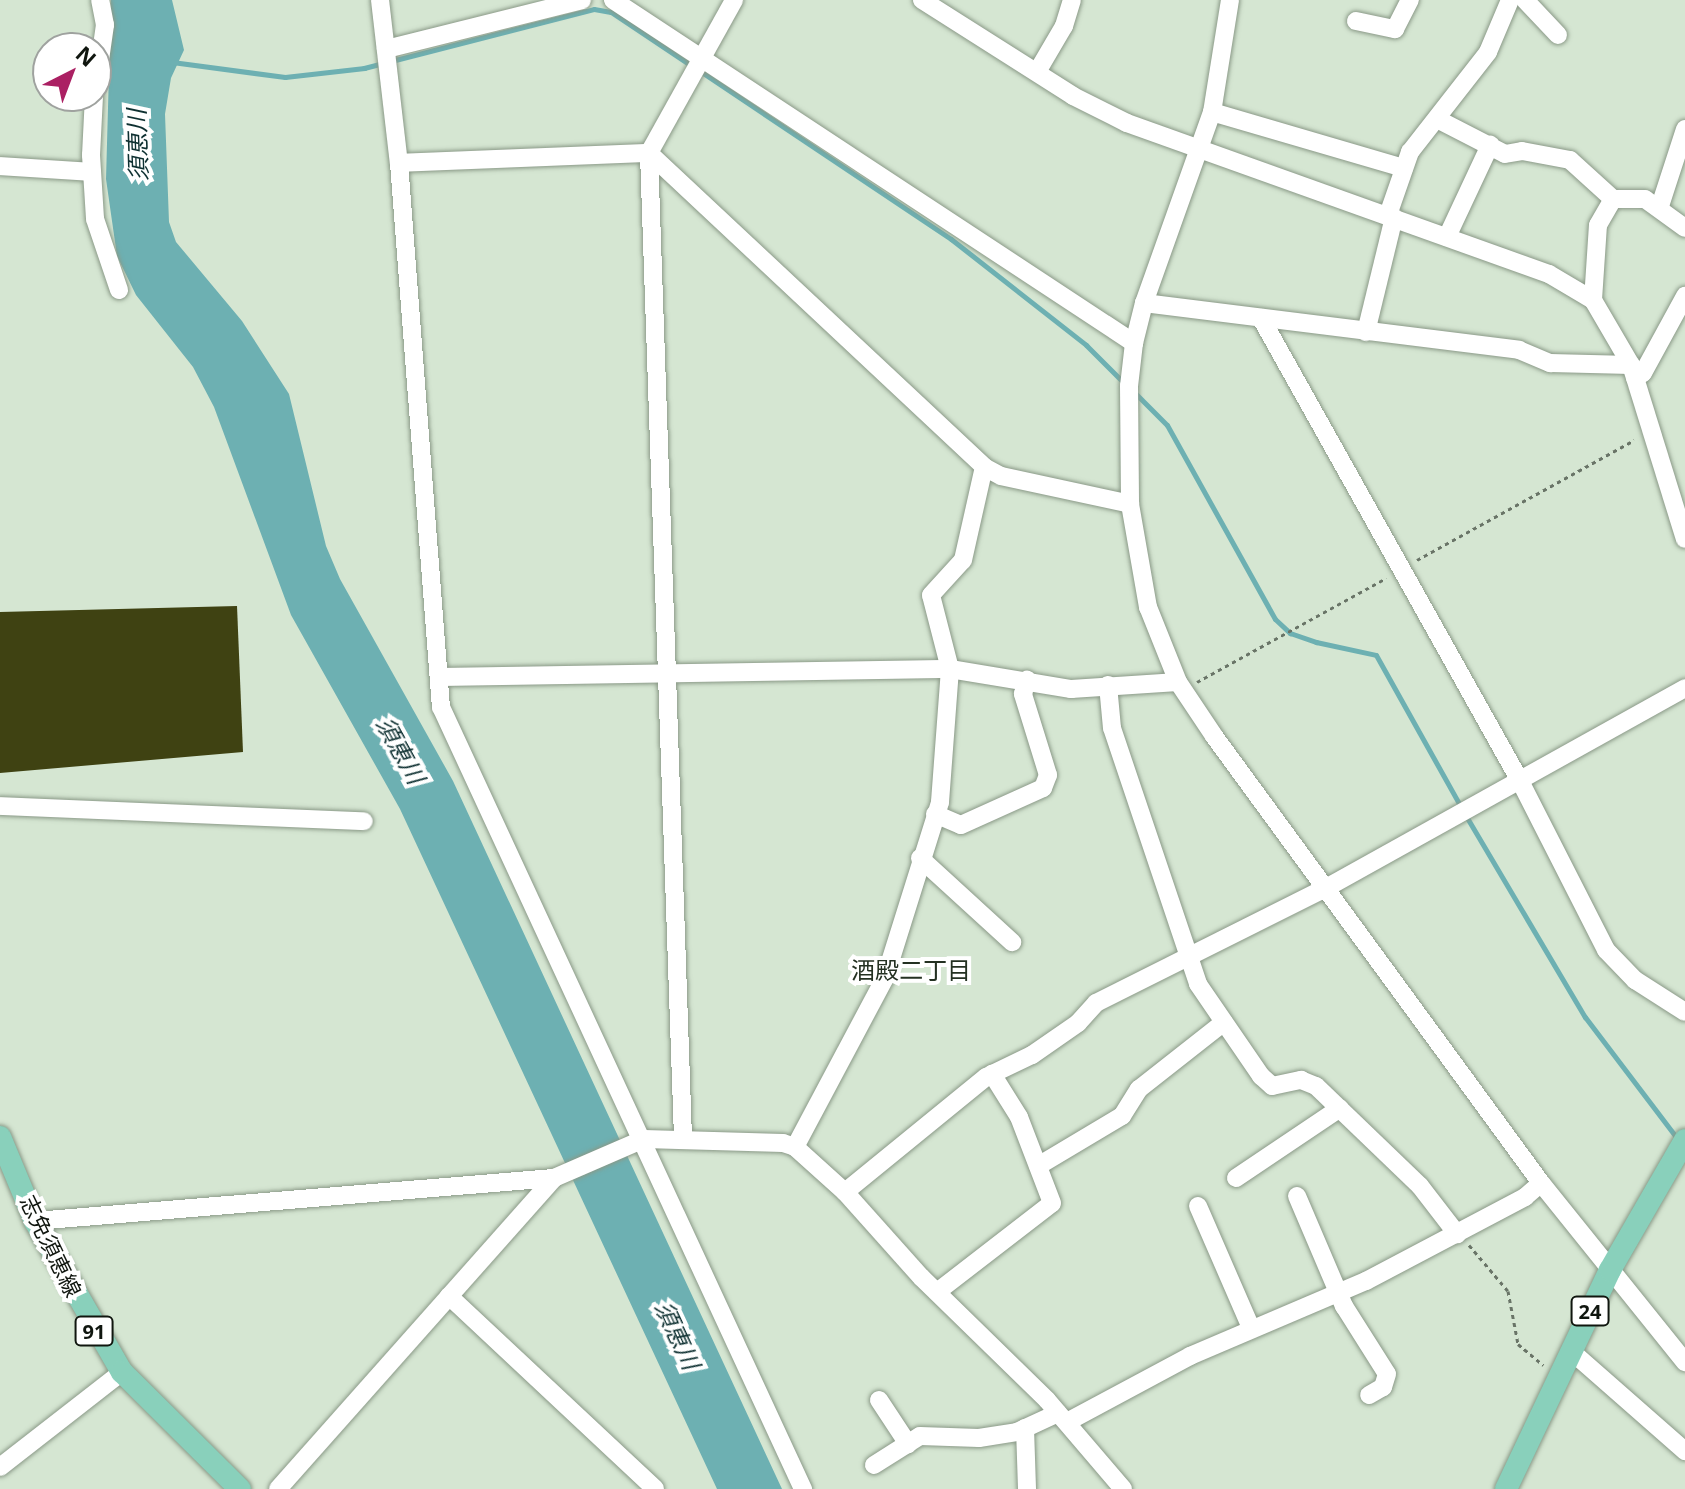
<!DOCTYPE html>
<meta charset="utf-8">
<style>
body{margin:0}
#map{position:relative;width:1685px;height:1489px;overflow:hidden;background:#d5e6d2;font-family:"Open Sans","Noto Sans JP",sans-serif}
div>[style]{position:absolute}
.water>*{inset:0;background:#6db0b2}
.stream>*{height:5px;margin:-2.5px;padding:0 2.5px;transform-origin:2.5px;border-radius:2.5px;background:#6db0b2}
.building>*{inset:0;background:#3f4212}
.path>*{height:3px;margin-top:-1.5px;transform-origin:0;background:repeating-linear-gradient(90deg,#697467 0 4px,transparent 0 8px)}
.roads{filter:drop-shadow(0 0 2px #8a9987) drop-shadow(0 0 2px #8a9987)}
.minor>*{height:18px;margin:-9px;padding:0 9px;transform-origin:9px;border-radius:9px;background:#fff}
.major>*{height:22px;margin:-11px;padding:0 11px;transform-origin:11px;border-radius:11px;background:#89d0bb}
span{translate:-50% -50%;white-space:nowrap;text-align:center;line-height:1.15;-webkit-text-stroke:8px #fff;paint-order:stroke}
.shield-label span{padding:2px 6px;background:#fff;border:2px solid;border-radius:6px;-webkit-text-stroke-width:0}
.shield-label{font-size:20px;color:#10160f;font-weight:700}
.street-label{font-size:22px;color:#10160f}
.water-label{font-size:24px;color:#0e3031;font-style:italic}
.neighbourhood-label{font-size:24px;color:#243122}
.north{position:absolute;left:32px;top:32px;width:80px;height:80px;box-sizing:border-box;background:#fff;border:2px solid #9fa29f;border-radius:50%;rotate:42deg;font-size:22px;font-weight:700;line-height:32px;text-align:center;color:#10160f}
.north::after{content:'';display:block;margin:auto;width:28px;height:36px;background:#ab2063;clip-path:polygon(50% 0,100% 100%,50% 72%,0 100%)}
</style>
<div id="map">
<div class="water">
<i style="clip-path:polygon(111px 0,172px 0,184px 50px,171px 78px,165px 114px,169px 222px,176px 242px,242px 321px,289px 394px,326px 546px,340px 579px,453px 781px,782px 1489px,717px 1489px,400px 809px,291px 615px,214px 407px,193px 367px,136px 295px,117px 256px,106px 179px)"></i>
</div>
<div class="stream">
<i style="left:172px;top:62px;width:114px;rotate:7.6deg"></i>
<i style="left:285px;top:77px;width:80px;rotate:-6.5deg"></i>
<i style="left:364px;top:68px;width:237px;rotate:-14.4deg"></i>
<i style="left:594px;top:9px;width:17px;rotate:10deg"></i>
<i style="left:611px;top:12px;width:97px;rotate:33.7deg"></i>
<i style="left:700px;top:71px;width:302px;rotate:33.8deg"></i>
<i style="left:951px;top:239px;width:172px;rotate:38.1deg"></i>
<i style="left:1086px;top:345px;width:52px;rotate:45deg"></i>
<i style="left:1133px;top:391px;width:48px;rotate:45deg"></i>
<i style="left:1167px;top:425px;width:222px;rotate:60.9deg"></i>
<i style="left:1275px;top:619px;width:21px;rotate:43deg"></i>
<i style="left:1290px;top:633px;width:28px;rotate:19deg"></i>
<i style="left:1316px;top:642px;width:61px;rotate:12.2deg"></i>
<i style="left:1376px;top:655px;width:174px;rotate:60.8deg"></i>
<i style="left:1466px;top:816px;width:234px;rotate:59.4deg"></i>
<i style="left:1585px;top:1017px;width:156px;rotate:52.8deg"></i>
</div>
<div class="building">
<i style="clip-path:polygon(237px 606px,243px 752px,0 773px,0 612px)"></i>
</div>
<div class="path">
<i style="left:1417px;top:560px;width:248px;rotate:-28.9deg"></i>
<i style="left:1197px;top:682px;width:216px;rotate:-28.8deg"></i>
<i style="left:1469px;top:1245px;width:60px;rotate:49.7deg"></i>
<i style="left:1508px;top:1291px;width:54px;rotate:79.3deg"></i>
<i style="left:1518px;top:1344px;width:33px;rotate:40deg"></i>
</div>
<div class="roads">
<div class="minor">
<i style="left:380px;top:0;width:164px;rotate:83.4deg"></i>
<i style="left:399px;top:163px;width:546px;rotate:85.59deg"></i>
<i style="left:441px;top:707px;width:862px;rotate:65.16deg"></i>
<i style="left:613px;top:0;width:624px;rotate:33.36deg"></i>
<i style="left:922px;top:0;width:179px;rotate:32.4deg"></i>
<i style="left:1073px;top:96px;width:60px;rotate:26.6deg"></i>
<i style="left:1127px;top:123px;width:448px;rotate:19.7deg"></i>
<i style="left:1549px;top:274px;width:51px;rotate:30.6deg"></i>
<i style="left:1593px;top:300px;width:75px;rotate:59.7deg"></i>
<i style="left:1631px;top:365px;width:182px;rotate:72.8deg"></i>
<i style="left:1230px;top:0;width:113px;rotate:99.1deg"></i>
<i style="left:1212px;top:112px;width:203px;rotate:109.6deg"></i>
<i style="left:1144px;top:303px;width:41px;rotate:104deg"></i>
<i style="left:1134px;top:343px;width:43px;rotate:96.6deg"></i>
<i style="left:1129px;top:386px;width:118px;rotate:89.5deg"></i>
<i style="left:1130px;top:504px;width:105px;rotate:80.1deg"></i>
<i style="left:1148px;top:607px;width:81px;rotate:68.2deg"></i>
<i style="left:1178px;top:682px;width:65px;rotate:56.3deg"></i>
<i style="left:1214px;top:736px;width:554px;rotate:53.81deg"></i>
<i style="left:1541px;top:1183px;width:230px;rotate:51.2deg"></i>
<i style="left:1525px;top:0;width:48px;rotate:46.7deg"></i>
<i style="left:1356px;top:21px;width:40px;rotate:12deg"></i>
<i style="left:1395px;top:29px;width:33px;rotate:-63deg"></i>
<i style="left:386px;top:49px;width:202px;rotate:-14deg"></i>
<i style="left:1037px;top:72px;width:53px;rotate:-59.6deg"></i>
<i style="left:1064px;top:26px;width:27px;rotate:-73deg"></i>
<i style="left:96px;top:88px;width:64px;rotate:-81.9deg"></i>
<i style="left:105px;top:25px;width:25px;rotate:-101deg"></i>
<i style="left:94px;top:96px;width:59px;rotate:92.9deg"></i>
<i style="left:91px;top:155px;width:64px;rotate:86.4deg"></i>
<i style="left:95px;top:219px;width:75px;rotate:71.3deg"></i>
<i style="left:1212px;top:112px;width:200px;rotate:16.3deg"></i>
<i style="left:1437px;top:119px;width:76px;rotate:27.2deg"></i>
<i style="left:1505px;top:154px;width:17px;rotate:-10deg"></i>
<i style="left:1522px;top:151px;width:49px;rotate:10.6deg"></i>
<i style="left:1570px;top:160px;width:58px;rotate:42.2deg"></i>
<i style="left:399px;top:163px;width:250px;rotate:-2.3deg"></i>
<i style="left:649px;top:153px;width:459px;rotate:43.1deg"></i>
<i style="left:984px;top:467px;width:19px;rotate:28deg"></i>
<i style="left:1001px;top:476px;width:132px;rotate:12.2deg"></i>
<i style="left:0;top:166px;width:92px;rotate:3.7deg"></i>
<i style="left:1660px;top:206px;width:81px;rotate:-72deg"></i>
<i style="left:1388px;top:215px;width:67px;rotate:-70.8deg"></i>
<i style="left:1410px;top:152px;width:127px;rotate:-52deg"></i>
<i style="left:1488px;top:52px;width:56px;rotate:-67.1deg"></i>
<i style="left:1447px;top:237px;width:102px;rotate:-64.9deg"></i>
<i style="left:1593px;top:300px;width:75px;rotate:-86.2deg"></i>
<i style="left:1598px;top:225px;width:30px;rotate:-60deg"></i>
<i style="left:1613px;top:199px;width:32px"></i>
<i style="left:1645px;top:199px;width:49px;rotate:35.9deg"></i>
<i style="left:1144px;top:303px;width:378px;rotate:7.1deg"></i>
<i style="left:1519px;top:350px;width:34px;rotate:23deg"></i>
<i style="left:1550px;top:363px;width:81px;rotate:1.4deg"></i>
<i style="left:1261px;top:318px;width:528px;rotate:60.77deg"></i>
<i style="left:1519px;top:779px;width:192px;rotate:63deg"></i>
<i style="left:1606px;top:950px;width:42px;rotate:46deg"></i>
<i style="left:1635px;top:980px;width:59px;rotate:32.6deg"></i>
<i style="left:1366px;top:332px;width:118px;rotate:-76.3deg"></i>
<i style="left:1635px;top:378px;width:9px;rotate:-32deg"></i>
<i style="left:1643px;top:373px;width:88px;rotate:-61.4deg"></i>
<i style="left:440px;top:677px;width:510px;rotate:-0.9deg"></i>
<i style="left:950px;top:669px;width:123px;rotate:9.4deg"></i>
<i style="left:1071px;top:689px;width:107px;rotate:-3.7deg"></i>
<i style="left:1108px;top:685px;width:43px;rotate:84.7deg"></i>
<i style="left:1112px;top:728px;width:270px;rotate:71.4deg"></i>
<i style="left:1198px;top:984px;width:112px;rotate:55.6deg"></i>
<i style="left:1261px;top:1076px;width:15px;rotate:42deg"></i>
<i style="left:1272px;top:1086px;width:30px;rotate:-12deg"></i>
<i style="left:1301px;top:1080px;width:16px;rotate:22deg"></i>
<i style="left:1316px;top:1086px;width:144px;rotate:43.9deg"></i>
<i style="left:1420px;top:1186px;width:61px;rotate:52.4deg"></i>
<i style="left:0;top:806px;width:364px;rotate:2.4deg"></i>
<i style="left:935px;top:814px;width:28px;rotate:23deg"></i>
<i style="left:961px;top:825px;width:90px;rotate:-24.3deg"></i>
<i style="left:1043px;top:788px;width:14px;rotate:-69deg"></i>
<i style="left:1048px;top:775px;width:85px;rotate:-107.2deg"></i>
<i style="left:1023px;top:694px;width:15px;rotate:-74deg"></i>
<i style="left:920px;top:858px;width:125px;rotate:42.4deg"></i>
<i style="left:683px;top:1138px;width:986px;rotate:-91.98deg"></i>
<i style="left:649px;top:153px;width:175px;rotate:-60.9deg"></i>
<i style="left:795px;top:1147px;width:191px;rotate:-62deg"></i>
<i style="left:885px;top:978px;width:184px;rotate:-72.6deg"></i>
<i style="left:940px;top:802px;width:133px;rotate:-85.7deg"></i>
<i style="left:950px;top:669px;width:76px;rotate:-104.4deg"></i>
<i style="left:931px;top:595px;width:47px;rotate:-47.6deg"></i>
<i style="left:963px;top:560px;width:95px;rotate:-77.3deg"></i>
<i style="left:1038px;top:1166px;width:98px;rotate:-30.8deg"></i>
<i style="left:1122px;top:1116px;width:32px;rotate:-58deg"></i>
<i style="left:1139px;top:1089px;width:108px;rotate:-38.2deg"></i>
<i style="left:1236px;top:1178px;width:125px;rotate:-33.9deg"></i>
<i style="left:845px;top:1192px;width:182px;rotate:-39.2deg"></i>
<i style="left:986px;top:1077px;width:51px;rotate:-25.6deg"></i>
<i style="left:1032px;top:1055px;width:56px;rotate:-34.8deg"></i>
<i style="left:1078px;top:1023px;width:27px;rotate:-48deg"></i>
<i style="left:1096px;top:1003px;width:257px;rotate:-26.6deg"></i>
<i style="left:1326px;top:888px;width:411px;rotate:-29.1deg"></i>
<i style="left:1297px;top:1196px;width:120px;rotate:66.9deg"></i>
<i style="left:1344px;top:1306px;width:80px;rotate:57.7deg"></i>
<i style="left:1387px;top:1374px;width:14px;rotate:107deg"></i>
<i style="left:1383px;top:1387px;width:16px;rotate:150deg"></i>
<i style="left:1198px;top:1206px;width:133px;rotate:66.5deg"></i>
<i style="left:35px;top:1221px;width:521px;rotate:-4.74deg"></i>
<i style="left:554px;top:1178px;width:98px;rotate:-23.4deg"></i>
<i style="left:644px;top:1139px;width:139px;rotate:1.6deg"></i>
<i style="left:783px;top:1143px;width:13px;rotate:18deg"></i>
<i style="left:795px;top:1147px;width:67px;rotate:42deg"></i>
<i style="left:845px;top:1192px;width:114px;rotate:48.2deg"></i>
<i style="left:921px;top:1277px;width:176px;rotate:44.3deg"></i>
<i style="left:1047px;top:1400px;width:117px;rotate:49.5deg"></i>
<i style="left:937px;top:1292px;width:145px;rotate:-37.7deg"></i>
<i style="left:1052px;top:1203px;width:92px;rotate:-111deg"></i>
<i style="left:1019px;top:1117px;width:51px;rotate:-122.1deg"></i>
<i style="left:449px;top:1296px;width:282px;rotate:43.1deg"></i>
<i style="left:1571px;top:1351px;width:152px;rotate:41.3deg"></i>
<i style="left:879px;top:1400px;width:53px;rotate:56.6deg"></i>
<i style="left:1067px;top:1422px;width:140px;rotate:-28.2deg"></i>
<i style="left:1190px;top:1356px;width:191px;rotate:-23.1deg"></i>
<i style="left:1366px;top:1281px;width:180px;rotate:-27.8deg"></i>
<i style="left:1525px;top:1197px;width:21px;rotate:-41deg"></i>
<i style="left:1025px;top:1428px;width:61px;rotate:88.1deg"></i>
<i style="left:874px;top:1465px;width:54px;rotate:-32.2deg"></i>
<i style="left:920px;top:1436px;width:59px;rotate:1.9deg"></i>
<i style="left:979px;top:1438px;width:38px;rotate:-9deg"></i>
<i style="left:1017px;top:1432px;width:45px;rotate:-24.9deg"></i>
<i style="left:0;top:1467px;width:155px;rotate:-37.9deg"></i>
<i style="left:278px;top:1489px;width:416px;rotate:-48.4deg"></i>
</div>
<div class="major">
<i style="left:0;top:1137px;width:91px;rotate:67.4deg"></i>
<i style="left:35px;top:1221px;width:174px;rotate:60.1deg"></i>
<i style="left:122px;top:1372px;width:166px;rotate:44.8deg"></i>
<i style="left:1506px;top:1489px;width:242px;rotate:-64.6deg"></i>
<i style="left:1610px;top:1270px;width:150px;rotate:-60deg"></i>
</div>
</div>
<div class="shield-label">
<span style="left:1590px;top:1311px">24</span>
<span style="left:94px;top:1331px">91</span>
</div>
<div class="street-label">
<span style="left:51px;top:1246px;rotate:64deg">志免須恵線</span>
</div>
<div class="water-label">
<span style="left:137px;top:145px;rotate:-92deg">須恵川</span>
<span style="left:401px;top:750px;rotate:61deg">須恵川</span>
<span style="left:678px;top:1335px;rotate:65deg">須恵川</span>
</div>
<div class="neighbourhood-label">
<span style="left:911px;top:970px">酒殿二丁目</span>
</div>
<div class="north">N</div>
</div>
